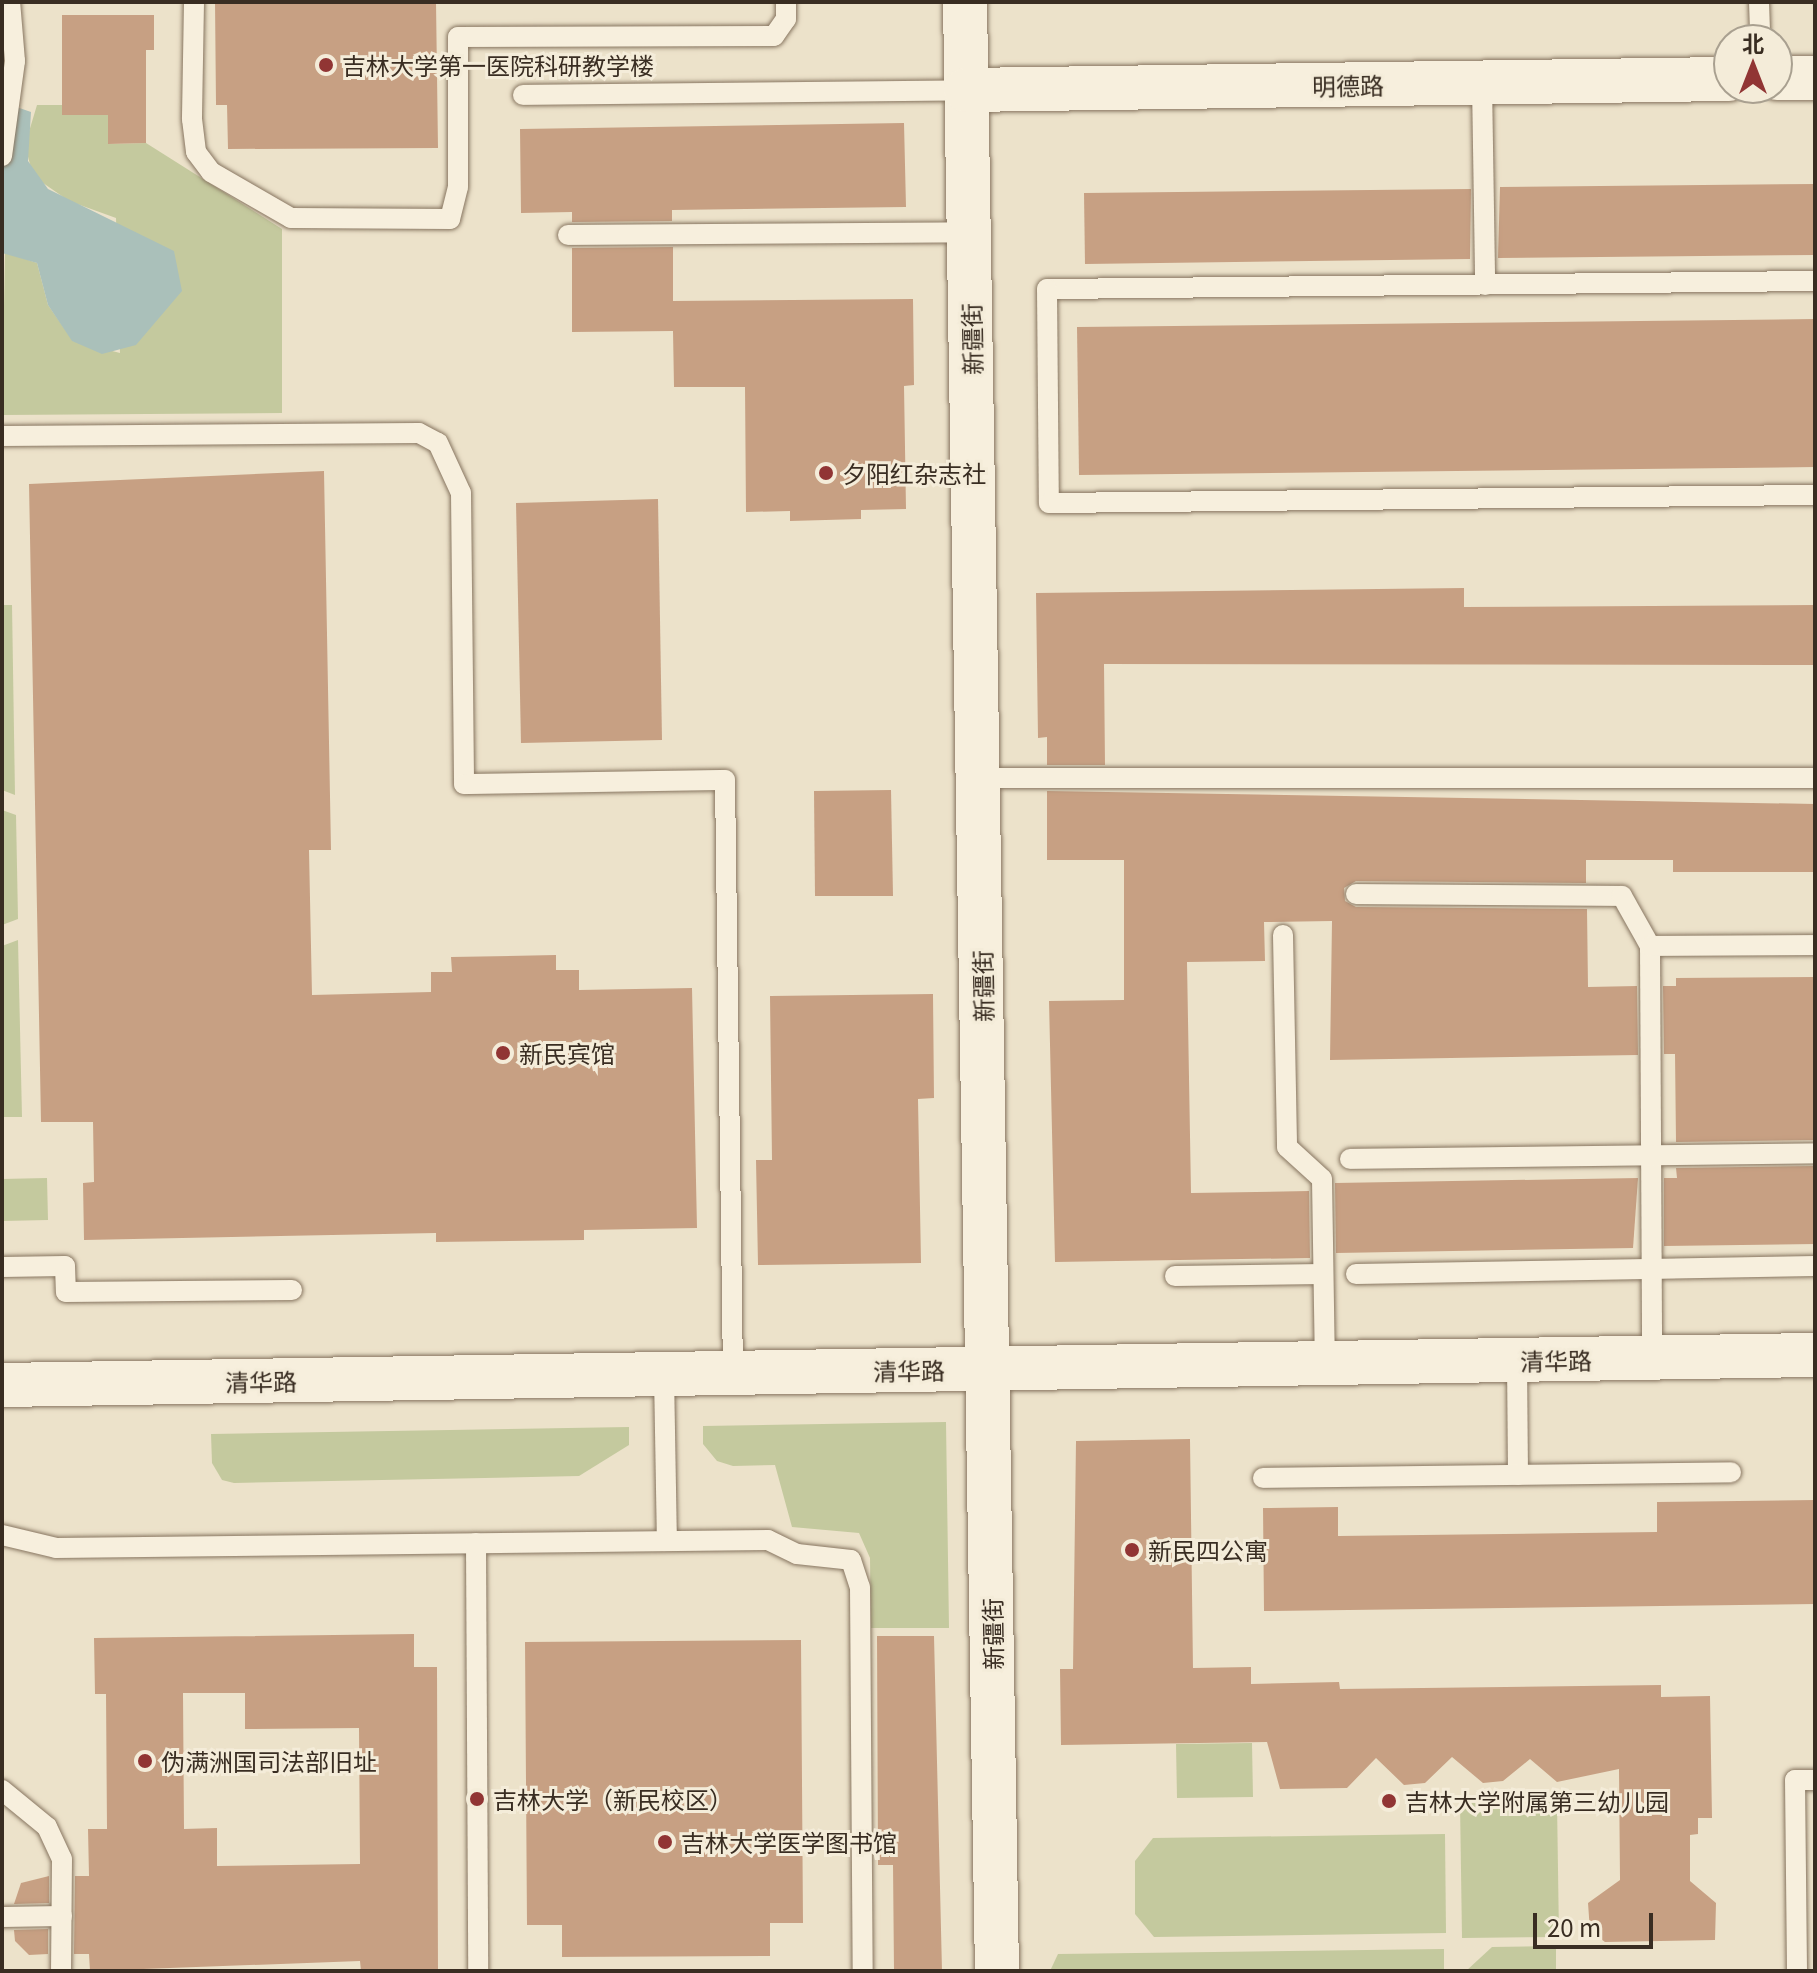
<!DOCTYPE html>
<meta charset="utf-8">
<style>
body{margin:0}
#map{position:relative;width:1817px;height:1973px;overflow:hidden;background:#ece2ca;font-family:Georgia,"Noto Sans SC",serif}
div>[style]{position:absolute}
.green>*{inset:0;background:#c4c99e}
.water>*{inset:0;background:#aac0ba}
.building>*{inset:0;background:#c7a083}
.roads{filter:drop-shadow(0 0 2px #877560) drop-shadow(0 0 2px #877560)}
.lane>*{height:20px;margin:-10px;padding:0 10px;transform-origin:10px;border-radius:10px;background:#f7efdd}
.secondary>*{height:44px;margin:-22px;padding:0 22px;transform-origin:22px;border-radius:22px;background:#f7efdd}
.dots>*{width:22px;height:22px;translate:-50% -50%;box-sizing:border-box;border:4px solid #f4ecd9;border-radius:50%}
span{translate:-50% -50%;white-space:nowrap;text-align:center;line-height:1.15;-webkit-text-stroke:6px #f4ecd9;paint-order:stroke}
.poi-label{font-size:24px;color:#392d22}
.left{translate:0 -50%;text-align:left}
.street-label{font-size:24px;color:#392d22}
.frame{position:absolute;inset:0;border:4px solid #392d22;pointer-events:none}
.north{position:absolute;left:1713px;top:24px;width:80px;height:80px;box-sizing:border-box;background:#f4ecd9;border:2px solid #a9a090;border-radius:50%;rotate:0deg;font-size:22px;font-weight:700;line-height:32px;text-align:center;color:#392d22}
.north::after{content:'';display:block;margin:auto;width:28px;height:36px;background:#913534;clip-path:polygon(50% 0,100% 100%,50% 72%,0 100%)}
.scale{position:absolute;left:1533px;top:1913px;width:120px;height:36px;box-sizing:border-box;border:4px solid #392d22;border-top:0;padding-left:10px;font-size:24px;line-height:28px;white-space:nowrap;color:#392d22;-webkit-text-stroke:6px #f4ecd9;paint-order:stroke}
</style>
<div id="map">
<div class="green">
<i style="clip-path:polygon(37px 105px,62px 105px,62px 115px,108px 115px,108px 144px,146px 143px,282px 229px,282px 413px,2px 415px,5px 252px,37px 263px,48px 305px,73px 341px,120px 353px,116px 218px,69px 201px,33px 176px,25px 145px)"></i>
<i style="clip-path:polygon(2px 605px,12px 605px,15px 795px,2px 790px)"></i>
<i style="clip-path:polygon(2px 810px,16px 815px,18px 919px,2px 925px)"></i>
<i style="clip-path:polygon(18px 940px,22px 1117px,2px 1117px,2px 946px)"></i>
<i style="clip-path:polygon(47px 1178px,48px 1220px,2px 1221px,2px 1179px)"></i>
<i style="clip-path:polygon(946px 1422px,949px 1628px,871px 1628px,870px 1558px,859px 1533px,792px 1527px,775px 1465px,733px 1466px,717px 1461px,703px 1444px,703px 1426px)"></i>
<i style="clip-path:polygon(629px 1427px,629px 1445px,579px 1476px,234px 1483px,222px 1480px,212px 1463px,211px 1434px)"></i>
<i style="clip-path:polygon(1252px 1743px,1253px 1797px,1177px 1798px,1176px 1744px)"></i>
<i style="clip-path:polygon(1557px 1802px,1559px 1937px,1462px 1938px,1460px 1803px)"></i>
<i style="clip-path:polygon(1445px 1834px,1446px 1933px,1154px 1937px,1135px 1914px,1135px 1861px,1153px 1838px)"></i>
<i style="clip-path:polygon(1556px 1946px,1556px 1971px,1466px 1971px,1492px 1947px)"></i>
<i style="clip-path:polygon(1444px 1949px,1444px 1971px,1050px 1971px,1058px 1954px)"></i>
</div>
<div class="water">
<i style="clip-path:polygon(2px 102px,31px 112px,28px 161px,48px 189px,174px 251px,182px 291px,136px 345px,102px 354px,72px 341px,48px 305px,37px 263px,2px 253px)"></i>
</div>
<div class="building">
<i style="clip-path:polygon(215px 2px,436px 2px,438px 148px,228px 149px,227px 105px,216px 105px)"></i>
<i style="clip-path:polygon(62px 15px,154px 15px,154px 50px,146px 50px,146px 143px,108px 144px,108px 115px,62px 115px)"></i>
<i style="clip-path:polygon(904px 123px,906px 207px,672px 210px,672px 221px,572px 222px,572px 212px,521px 213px,520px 129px)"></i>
<i style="clip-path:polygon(1815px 184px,1815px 255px,1498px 258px,1500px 187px)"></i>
<i style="clip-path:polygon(1471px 189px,1470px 259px,1085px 264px,1084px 193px)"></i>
<i style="clip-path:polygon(673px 247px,673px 301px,913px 299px,914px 385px,904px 386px,906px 509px,861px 510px,861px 519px,790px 521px,790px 511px,746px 512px,745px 387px,674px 387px,673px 331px,572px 332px,572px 248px)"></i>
<i style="clip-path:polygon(1815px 319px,1815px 467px,1079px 475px,1077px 327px)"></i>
<i style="clip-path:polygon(324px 471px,331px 850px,309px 850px,312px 995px,431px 992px,431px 972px,452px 972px,451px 957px,556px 955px,556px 970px,579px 970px,579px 990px,692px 988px,697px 1228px,584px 1230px,584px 1240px,436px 1242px,436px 1233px,84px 1240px,83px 1183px,94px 1182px,93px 1122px,41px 1122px,29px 484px)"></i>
<i style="clip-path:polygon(658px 499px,662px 740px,521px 743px,516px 503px)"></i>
<i style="clip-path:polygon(1464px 588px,1464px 607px,1815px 605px,1815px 665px,1104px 664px,1105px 765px,1047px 765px,1047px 737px,1038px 738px,1036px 593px)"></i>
<i style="clip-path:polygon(891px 790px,893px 896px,815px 896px,814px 791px)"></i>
<i style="clip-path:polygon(1047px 791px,1815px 804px,1815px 872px,1673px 872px,1673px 860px,1586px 860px,1586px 883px,1356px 881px,1344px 888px,1345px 901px,1356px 907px,1587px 909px,1588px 987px,1637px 986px,1638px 1055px,1330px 1060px,1332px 921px,1264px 922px,1265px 961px,1187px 962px,1191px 1193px,1309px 1191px,1310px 1258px,1055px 1262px,1049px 1001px,1124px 1000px,1124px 860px,1047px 860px)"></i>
<i style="clip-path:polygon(1815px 977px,1815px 1140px,1676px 1142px,1675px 1054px,1664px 1054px,1663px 986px,1676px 986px,1676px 978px)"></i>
<i style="clip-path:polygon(933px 994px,934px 1098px,918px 1099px,921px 1263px,758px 1265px,756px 1160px,772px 1160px,770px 996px)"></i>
<i style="clip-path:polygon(1815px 1166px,1815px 1244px,1664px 1246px,1664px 1178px,1677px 1178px,1676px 1168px)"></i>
<i style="clip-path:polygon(1638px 1178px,1633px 1248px,1336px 1253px,1335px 1183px)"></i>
<i style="clip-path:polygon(1190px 1439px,1193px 1668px,1251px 1667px,1251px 1684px,1339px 1682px,1340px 1689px,1661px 1685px,1661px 1697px,1710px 1696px,1712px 1818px,1698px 1818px,1698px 1834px,1690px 1835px,1690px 1881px,1716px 1903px,1715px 1940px,1605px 1942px,1590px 1931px,1588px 1903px,1620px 1880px,1619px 1769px,1557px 1782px,1530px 1759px,1503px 1781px,1483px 1783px,1452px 1757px,1425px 1783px,1404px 1785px,1376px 1758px,1347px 1788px,1280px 1789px,1267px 1742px,1061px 1745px,1060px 1669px,1073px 1669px,1076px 1441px)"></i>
<i style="clip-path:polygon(1815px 1500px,1815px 1604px,1264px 1611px,1263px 1508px,1338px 1507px,1338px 1536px,1657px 1532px,1657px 1502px)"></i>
<i style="clip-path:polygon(evenodd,414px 1634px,414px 1667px,437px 1667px,438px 1971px,361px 1971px,360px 1961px,90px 1971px,89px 1954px,74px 1954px,75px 1876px,89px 1876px,88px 1829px,107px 1829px,106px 1694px,95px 1694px,94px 1638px,414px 1634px,183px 1693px,245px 1693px,245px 1729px,359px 1728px,360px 1864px,217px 1866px,217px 1828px,184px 1829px,183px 1693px)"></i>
<i style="clip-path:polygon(877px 1636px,934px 1636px,942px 1971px,894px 1971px,893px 1865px,878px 1865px)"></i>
<i style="clip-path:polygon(801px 1640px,803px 1923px,770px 1923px,770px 1956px,562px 1957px,562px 1925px,527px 1925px,525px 1642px)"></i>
<i style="clip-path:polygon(49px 1876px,49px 1903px,14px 1904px,21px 1883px)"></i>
<i style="clip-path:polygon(48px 1929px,48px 1954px,29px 1955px,15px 1941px,14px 1930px)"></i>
</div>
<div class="roads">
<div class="lane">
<i style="left:194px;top:2px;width:117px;rotate:91deg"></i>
<i style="left:192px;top:119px;width:33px;rotate:83deg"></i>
<i style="left:196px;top:152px;width:25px;rotate:53deg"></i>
<i style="left:211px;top:172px;width:92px;rotate:29.9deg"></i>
<i style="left:291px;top:218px;width:159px;rotate:0.4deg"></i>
<i style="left:450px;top:219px;width:33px;rotate:-76deg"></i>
<i style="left:458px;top:187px;width:150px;rotate:-90deg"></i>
<i style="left:458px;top:37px;width:316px;rotate:-0.2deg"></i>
<i style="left:774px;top:36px;width:21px;rotate:-55deg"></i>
<i style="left:786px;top:19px;width:17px;rotate:-90deg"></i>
<i style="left:1759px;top:2px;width:38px;rotate:88deg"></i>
<i style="left:1482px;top:83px;width:202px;rotate:89.1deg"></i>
<i style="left:523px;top:95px;width:443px;rotate:-0.6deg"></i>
<i style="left:2px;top:156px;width:96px;rotate:-82.2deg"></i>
<i style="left:15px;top:61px;width:59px;rotate:-94.8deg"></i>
<i style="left:568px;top:235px;width:401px;rotate:-0.4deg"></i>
<i style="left:1815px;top:281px;width:768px;rotate:179.4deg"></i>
<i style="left:1047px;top:289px;width:214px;rotate:89.5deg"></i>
<i style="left:1049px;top:503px;width:766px;rotate:-0.6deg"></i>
<i style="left:2px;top:436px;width:417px;rotate:-0.4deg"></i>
<i style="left:419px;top:433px;width:21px;rotate:28deg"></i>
<i style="left:438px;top:443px;width:55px;rotate:65.3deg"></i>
<i style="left:461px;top:493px;width:291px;rotate:89.4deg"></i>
<i style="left:464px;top:784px;width:261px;rotate:-0.9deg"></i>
<i style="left:725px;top:780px;width:593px;rotate:89.23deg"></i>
<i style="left:978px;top:778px;width:837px"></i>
<i style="left:1356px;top:894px;width:266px;rotate:0.4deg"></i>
<i style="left:1622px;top:896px;width:57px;rotate:60.8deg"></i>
<i style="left:1650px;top:946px;width:412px;rotate:89.7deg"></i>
<i style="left:1283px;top:935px;width:212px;rotate:88.9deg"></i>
<i style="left:1287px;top:1147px;width:47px;rotate:42.4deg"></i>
<i style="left:1322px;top:1179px;width:184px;rotate:89.1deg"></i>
<i style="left:1650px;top:946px;width:165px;rotate:-0.3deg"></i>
<i style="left:1350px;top:1159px;width:465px;rotate:-0.7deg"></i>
<i style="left:2px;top:1267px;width:63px;rotate:-0.9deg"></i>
<i style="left:65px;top:1266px;width:26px;rotate:88deg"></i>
<i style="left:66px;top:1292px;width:226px;rotate:-0.5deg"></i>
<i style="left:1356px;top:1274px;width:459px;rotate:-1deg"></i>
<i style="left:1175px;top:1276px;width:148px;rotate:-0.8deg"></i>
<i style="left:1517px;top:1360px;width:115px;rotate:89.5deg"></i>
<i style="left:664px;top:1374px;width:167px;rotate:89deg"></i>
<i style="left:1263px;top:1478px;width:468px;rotate:-0.7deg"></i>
<i style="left:2px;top:1535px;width:56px;rotate:13.5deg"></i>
<i style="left:56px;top:1548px;width:712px;rotate:-0.64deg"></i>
<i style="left:768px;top:1540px;width:32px;rotate:26deg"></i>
<i style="left:797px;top:1554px;width:54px;rotate:6.3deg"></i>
<i style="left:851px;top:1560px;width:28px;rotate:72deg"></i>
<i style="left:860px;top:1587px;width:384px;rotate:89.6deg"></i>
<i style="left:476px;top:1543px;width:428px;rotate:89.7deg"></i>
<i style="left:2px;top:1790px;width:58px;rotate:39.4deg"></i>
<i style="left:47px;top:1827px;width:35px;rotate:65deg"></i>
<i style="left:62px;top:1859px;width:112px;rotate:90.5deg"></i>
<i style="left:2px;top:1917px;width:60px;rotate:-1deg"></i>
<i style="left:1797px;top:1971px;width:191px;rotate:-90.6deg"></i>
<i style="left:1795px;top:1780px;width:20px"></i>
</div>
<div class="secondary">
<i style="left:965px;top:2px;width:1969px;rotate:89.07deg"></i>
<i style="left:1777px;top:78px;width:38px"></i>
<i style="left:966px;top:90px;width:763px;rotate:-0.83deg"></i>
<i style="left:2px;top:1385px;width:1813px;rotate:-0.95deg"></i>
</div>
</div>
<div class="dots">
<i style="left:326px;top:65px;background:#913534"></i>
<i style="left:826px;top:473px;background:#913534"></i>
<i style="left:503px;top:1053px;background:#913534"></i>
<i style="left:1132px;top:1550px;background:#913534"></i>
<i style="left:145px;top:1761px;background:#913534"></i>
<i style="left:477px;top:1799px;background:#913534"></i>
<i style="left:1389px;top:1801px;background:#913534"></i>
<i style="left:665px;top:1842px;background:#913534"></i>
</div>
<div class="poi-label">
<span class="left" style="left:342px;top:65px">吉林大学第一医院科研教学楼</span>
<span class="left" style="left:842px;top:473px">夕阳红杂志社</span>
<span class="left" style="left:519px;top:1053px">新民宾馆</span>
<span class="left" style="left:1148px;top:1550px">新民四公寓</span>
<span class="left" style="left:161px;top:1761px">伪满洲国司法部旧址</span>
<span class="left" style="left:493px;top:1799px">吉林大学（新民校区）</span>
<span class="left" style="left:1405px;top:1801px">吉林大学附属第三幼儿园</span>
<span class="left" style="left:681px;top:1842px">吉林大学医学图书馆</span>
</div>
<div class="street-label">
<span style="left:1348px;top:85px;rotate:-1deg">明德路</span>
<span style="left:971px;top:339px;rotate:-91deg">新疆街</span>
<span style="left:982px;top:986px;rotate:-91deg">新疆街</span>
<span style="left:1556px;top:1360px;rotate:-1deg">清华路</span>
<span style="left:909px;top:1370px;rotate:-1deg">清华路</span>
<span style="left:261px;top:1381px;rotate:-1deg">清华路</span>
<span style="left:992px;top:1634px;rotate:-91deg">新疆街</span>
</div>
<div class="frame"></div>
<div class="north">北</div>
<div class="scale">20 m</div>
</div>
